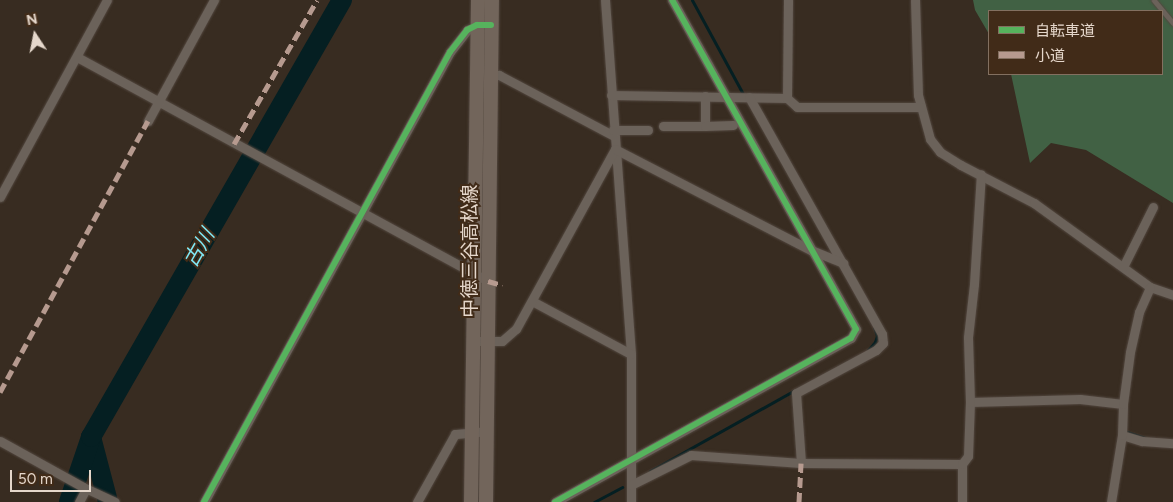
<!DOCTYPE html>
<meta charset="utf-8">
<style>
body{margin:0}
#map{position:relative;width:1173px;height:502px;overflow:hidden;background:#382c21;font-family:Figtree,"Noto Sans JP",sans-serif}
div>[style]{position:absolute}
.forest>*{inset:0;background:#416144}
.stream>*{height:3px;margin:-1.5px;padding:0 1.5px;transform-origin:1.5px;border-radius:1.5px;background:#051f22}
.river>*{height:20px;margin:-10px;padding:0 10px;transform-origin:10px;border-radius:10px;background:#051f22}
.roads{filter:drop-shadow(0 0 1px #52473f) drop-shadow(0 0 1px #52473f)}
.service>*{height:4.5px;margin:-2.25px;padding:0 2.25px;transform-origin:2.25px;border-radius:2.25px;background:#6b625a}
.minor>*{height:9px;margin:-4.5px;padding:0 4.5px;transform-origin:4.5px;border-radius:4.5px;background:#6b625a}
.primary>*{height:14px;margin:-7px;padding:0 7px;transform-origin:7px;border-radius:7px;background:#72655b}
.quiet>*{height:5px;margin-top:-2.5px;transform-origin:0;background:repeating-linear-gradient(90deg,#b69a8f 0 10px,transparent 0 15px)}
.cycleway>*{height:6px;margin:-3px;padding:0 3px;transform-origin:3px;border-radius:3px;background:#56b35d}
span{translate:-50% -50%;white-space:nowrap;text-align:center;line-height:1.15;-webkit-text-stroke:4px #412b18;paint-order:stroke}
.street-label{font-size:19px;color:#e5d7cb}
.water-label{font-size:20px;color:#81e8f5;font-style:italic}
.legend{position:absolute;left:988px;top:10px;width:175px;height:65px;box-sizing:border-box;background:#412b18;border:1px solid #837060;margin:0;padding:6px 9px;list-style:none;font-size:15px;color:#e5d7cb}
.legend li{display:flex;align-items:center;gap:10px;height:25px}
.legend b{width:25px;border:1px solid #837060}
.north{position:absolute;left:10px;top:10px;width:50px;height:50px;-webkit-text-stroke:4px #412b18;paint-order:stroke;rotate:349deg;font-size:14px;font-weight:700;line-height:20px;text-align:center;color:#e5d7cb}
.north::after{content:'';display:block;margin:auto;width:18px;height:22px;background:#e5d7cb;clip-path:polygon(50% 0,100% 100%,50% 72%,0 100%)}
.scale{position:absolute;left:10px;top:470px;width:81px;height:22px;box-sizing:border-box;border:2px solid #e5d7cb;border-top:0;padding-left:6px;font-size:15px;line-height:18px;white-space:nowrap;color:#e5d7cb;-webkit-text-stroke:4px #412b18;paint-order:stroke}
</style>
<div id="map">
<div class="forest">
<i style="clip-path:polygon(973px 0,1173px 0,1173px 203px,1086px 150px,1051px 143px,1030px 163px,1011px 74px,1162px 74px,1162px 11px,989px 11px,989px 34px,975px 10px)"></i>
</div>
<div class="stream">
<i style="left:692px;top:0;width:105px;rotate:61.5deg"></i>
<i style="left:868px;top:350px;width:11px;rotate:-49deg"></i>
<i style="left:875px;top:342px;width:6px;rotate:-72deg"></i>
<i style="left:877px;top:336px;width:9px;rotate:-108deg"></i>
<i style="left:1124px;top:431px;width:23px;rotate:18deg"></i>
<i style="left:650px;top:471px;width:166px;rotate:-29.2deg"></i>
<i style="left:594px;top:502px;width:32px;rotate:-28deg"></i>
</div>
<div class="river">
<i style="left:91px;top:437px;width:67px;rotate:75.3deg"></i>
<i style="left:69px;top:502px;width:69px;rotate:-71.3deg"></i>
<i style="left:91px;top:437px;width:504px;rotate:-60.13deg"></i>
</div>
<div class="roads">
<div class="service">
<i style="left:1154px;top:0;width:30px;rotate:50deg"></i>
</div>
<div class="minor">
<i style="left:605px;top:0;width:355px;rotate:85.8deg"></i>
<i style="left:631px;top:354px;width:148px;rotate:90deg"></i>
<i style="left:915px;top:0;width:95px;rotate:88.2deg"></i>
<i style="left:918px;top:95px;width:46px;rotate:74.7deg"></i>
<i style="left:930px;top:139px;width:16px;rotate:52deg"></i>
<i style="left:940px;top:152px;width:25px;rotate:32deg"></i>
<i style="left:961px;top:165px;width:82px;rotate:27.5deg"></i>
<i style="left:1034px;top:203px;width:143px;rotate:35.9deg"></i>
<i style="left:1150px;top:287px;width:24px;rotate:19deg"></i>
<i style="left:77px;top:57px;width:468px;rotate:28.6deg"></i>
<i style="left:490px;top:75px;width:9px"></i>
<i style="left:499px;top:75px;width:130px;rotate:27.9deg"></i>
<i style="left:611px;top:95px;width:176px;rotate:1deg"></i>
<i style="left:787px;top:98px;width:13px;rotate:42deg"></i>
<i style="left:797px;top:107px;width:124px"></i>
<i style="left:749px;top:97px;width:272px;rotate:60.7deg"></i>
<i style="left:882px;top:334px;width:9px;rotate:84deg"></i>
<i style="left:883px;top:343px;width:10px;rotate:135deg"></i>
<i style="left:876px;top:350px;width:91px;rotate:151.7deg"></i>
<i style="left:796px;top:393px;width:70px;rotate:85.9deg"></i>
<i style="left:787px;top:98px;width:98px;rotate:-89.4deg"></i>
<i style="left:148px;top:121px;width:138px;rotate:-61.4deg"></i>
<i style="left:663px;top:126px;width:42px"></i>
<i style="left:705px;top:126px;width:30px;rotate:-90deg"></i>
<i style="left:705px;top:126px;width:28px;rotate:-2deg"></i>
<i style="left:613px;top:130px;width:35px"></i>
<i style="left:0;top:197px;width:224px;rotate:-61.5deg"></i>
<i style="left:1123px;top:267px;width:67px;rotate:-63.4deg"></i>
<i style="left:532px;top:301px;width:112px;rotate:28.2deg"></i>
<i style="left:473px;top:341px;width:29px"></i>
<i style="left:502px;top:341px;width:18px;rotate:-41deg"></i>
<i style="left:516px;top:329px;width:205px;rotate:-61.2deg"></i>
<i style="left:615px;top:149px;width:220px;rotate:27.3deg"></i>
<i style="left:811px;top:250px;width:35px;rotate:22deg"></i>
<i style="left:970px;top:402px;width:110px;rotate:-1.6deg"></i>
<i style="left:1080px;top:399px;width:43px;rotate:6.6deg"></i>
<i style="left:1122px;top:435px;width:21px;rotate:17deg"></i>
<i style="left:1142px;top:441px;width:31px;rotate:4deg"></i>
<i style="left:0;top:441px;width:95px;rotate:29deg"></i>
<i style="left:83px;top:487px;width:35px;rotate:25deg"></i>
<i style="left:631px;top:485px;width:67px;rotate:-26.6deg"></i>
<i style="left:691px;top:455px;width:110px;rotate:4.2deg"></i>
<i style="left:801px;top:463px;width:161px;rotate:0.4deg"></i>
<i style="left:79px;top:502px;width:15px;rotate:-62deg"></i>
<i style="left:204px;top:502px;width:513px;rotate:-61.34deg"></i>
<i style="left:450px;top:52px;width:28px;rotate:-52deg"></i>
<i style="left:467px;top:30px;width:14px;rotate:-21deg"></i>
<i style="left:417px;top:502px;width:78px;rotate:-60.8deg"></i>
<i style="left:455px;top:434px;width:32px;rotate:-5deg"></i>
<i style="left:555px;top:502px;width:338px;rotate:-29deg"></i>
<i style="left:851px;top:338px;width:10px;rotate:-61deg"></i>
<i style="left:856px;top:329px;width:377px;rotate:-119.2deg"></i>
<i style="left:962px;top:502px;width:38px;rotate:-90deg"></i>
<i style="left:962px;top:464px;width:10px;rotate:-53deg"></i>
<i style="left:968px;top:456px;width:54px;rotate:-87.9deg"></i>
<i style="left:970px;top:402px;width:65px;rotate:-91.8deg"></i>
<i style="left:968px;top:337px;width:53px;rotate:-83.5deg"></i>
<i style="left:974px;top:284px;width:110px;rotate:-86.4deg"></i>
<i style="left:1111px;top:502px;width:68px;rotate:-80.7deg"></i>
<i style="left:1122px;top:435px;width:31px;rotate:-88deg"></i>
<i style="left:1123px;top:404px;width:52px;rotate:-82.3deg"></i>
<i style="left:1130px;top:352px;width:41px;rotate:-77.3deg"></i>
<i style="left:1139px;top:312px;width:27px;rotate:-66deg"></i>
</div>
<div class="primary">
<i style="left:471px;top:502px;width:502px;rotate:-89.2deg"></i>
<i style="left:486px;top:502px;width:502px;rotate:-89.32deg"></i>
</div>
</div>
<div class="quiet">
<i style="left:234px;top:144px;width:166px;rotate:-60deg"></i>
<i style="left:488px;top:281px;width:15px;rotate:16deg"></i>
<i style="left:0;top:392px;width:309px;rotate:-61.4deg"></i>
<i style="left:799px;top:502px;width:39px;rotate:-87deg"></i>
</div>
<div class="cycleway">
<i style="left:204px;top:502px;width:513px;rotate:-61.34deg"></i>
<i style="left:450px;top:52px;width:28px;rotate:-52deg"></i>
<i style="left:467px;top:30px;width:11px;rotate:-27deg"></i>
<i style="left:477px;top:25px;width:14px"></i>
<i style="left:555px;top:502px;width:338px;rotate:-29deg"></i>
<i style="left:851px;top:338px;width:10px;rotate:-61deg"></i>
<i style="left:856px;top:329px;width:377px;rotate:-119.2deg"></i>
</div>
<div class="street-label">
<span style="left:470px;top:251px;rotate:-90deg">中徳三谷高松線</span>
</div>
<div class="water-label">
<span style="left:199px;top:248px;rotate:-60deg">古川</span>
</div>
<ul class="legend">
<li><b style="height:6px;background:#56b35d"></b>自転車道</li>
<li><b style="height:6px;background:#b69a8f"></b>小道</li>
</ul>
<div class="north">N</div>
<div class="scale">50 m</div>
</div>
